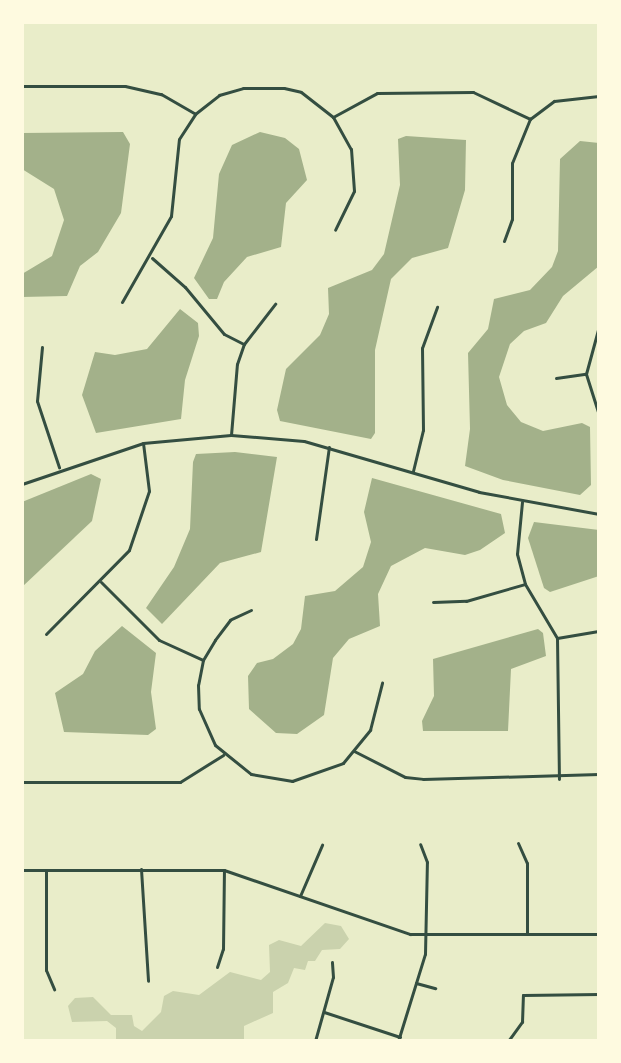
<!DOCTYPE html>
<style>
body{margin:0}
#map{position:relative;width:621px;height:1063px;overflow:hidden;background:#e9edc9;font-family:"Archivo Narrow",sans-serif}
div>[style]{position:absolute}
.green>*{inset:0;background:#cad2ad}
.water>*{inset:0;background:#a3b18a}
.minor>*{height:3px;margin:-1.5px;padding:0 1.5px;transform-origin:1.5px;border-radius:1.5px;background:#344e41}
.tertiary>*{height:3px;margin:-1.5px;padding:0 1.5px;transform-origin:1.5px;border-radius:1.5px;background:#344e41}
span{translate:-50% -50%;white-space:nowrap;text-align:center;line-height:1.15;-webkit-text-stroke:6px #fefae0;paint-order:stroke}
.frame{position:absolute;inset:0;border:24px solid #fefae0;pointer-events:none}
</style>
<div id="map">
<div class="green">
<i style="clip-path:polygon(325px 923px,341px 926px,349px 939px,340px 949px,322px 950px,315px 961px,308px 961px,305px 970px,294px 968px,288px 983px,273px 992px,273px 1013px,244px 1026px,244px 1041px,116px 1041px,116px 1028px,107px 1021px,72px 1022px,68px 1006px,75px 998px,93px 997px,111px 1015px,132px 1015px,134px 1026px,142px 1031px,161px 1012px,164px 996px,173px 991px,199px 995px,230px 972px,261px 980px,270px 972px,269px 945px,279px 940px,301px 946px)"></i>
</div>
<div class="water">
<i style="clip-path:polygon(123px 132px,130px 144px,121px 213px,98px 252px,80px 266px,67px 296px,22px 297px,22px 274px,52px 256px,64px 220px,54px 189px,22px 169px,22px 133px)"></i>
<i style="clip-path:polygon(260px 132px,285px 138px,299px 149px,307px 180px,286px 203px,281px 247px,247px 257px,224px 282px,217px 299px,209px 299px,194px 278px,213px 238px,219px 174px,232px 145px)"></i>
<i style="clip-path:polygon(406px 136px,466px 140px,465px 190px,448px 248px,412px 258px,391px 279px,375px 350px,375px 433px,371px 439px,280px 421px,277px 410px,286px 369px,320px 335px,329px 314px,328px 288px,372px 270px,384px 254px,400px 185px,398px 139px)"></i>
<i style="clip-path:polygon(580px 141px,599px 143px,599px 266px,563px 296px,546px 323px,524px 331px,510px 344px,499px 377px,507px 405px,521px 422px,543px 431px,582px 423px,590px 427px,591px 485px,580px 495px,503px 480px,465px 466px,470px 429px,468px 353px,488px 329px,494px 299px,530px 290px,552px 267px,558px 251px,560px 159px)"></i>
<i style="clip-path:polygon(180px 309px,198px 323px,199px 336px,185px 380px,181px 419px,96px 433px,82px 395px,95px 352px,115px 355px,147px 349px)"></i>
<i style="clip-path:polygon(235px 452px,277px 457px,261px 552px,220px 563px,162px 624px,146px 608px,174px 567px,190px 529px,193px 462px,196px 454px)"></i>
<i style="clip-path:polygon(91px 474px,101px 479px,92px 521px,22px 587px,22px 502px)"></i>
<i style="clip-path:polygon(372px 478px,501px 514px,505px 533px,480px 550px,465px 555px,425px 548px,391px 566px,378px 594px,380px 626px,349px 639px,333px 658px,324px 715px,297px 734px,276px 733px,249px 709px,248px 676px,257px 663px,273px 659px,293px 644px,301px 629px,305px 596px,335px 591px,363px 567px,371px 542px,364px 512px)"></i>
<i style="clip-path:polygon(534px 522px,599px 530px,599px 576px,550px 592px,544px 588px,528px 538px)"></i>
<i style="clip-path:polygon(122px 626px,156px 653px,151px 692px,156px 729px,148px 735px,64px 732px,55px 693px,83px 674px,95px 651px)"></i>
<i style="clip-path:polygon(538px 629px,543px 633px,546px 656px,511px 669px,508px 731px,423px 731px,422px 721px,434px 696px,433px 659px)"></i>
</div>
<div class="minor">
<i style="left:22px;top:86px;width:103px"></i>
<i style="left:125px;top:86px;width:37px;rotate:13deg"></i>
<i style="left:161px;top:94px;width:39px;rotate:30deg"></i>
<i style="left:333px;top:117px;width:37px;rotate:61deg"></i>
<i style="left:351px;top:149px;width:42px;rotate:85.9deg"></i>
<i style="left:354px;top:191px;width:43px;rotate:116deg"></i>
<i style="left:504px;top:241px;width:23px;rotate:-70deg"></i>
<i style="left:512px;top:219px;width:56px;rotate:-90deg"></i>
<i style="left:512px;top:163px;width:48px;rotate:-67.8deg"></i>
<i style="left:152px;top:258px;width:44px;rotate:41.3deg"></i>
<i style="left:185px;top:287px;width:61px;rotate:50.3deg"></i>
<i style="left:224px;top:334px;width:22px;rotate:27deg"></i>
<i style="left:122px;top:302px;width:99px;rotate:-60.3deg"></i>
<i style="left:171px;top:216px;width:77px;rotate:-84.1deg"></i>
<i style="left:179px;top:139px;width:30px;rotate:-57deg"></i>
<i style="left:195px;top:114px;width:31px;rotate:-38deg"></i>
<i style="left:219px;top:95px;width:25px;rotate:-16deg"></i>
<i style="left:243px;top:88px;width:41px"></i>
<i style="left:284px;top:88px;width:17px;rotate:13deg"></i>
<i style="left:301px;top:92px;width:41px;rotate:38deg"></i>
<i style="left:333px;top:117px;width:50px;rotate:-28.6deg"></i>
<i style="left:377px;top:93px;width:96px;rotate:-0.6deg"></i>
<i style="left:473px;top:92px;width:63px;rotate:25.3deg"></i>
<i style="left:530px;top:119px;width:30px;rotate:-37deg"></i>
<i style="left:554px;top:101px;width:45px;rotate:-6.3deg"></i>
<i style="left:599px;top:326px;width:50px;rotate:105.2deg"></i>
<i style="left:586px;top:374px;width:43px;rotate:72.4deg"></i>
<i style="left:42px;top:347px;width:54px;rotate:95.3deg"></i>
<i style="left:37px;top:401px;width:70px;rotate:71.6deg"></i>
<i style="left:556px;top:378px;width:30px;rotate:-8deg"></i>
<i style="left:231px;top:435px;width:71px;rotate:-85.2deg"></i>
<i style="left:237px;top:364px;width:21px;rotate:-71deg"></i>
<i style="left:244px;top:344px;width:51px;rotate:-52.2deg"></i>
<i style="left:413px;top:471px;width:42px;rotate:-76.3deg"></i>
<i style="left:423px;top:430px;width:82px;rotate:-90.7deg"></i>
<i style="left:422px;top:348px;width:44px;rotate:-69.9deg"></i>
<i style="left:522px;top:502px;width:52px;rotate:95.5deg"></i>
<i style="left:517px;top:554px;width:31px;rotate:75deg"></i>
<i style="left:525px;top:584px;width:63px;rotate:59.3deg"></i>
<i style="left:557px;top:638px;width:141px;rotate:89.2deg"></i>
<i style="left:316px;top:539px;width:93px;rotate:-82deg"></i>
<i style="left:101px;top:582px;width:82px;rotate:45deg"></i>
<i style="left:159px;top:640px;width:48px;rotate:24.4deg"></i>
<i style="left:433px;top:602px;width:33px;rotate:-2deg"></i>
<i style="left:466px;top:601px;width:61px;rotate:-16.1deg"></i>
<i style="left:251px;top:610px;width:23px;rotate:155deg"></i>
<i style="left:230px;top:620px;width:25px;rotate:127deg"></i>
<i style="left:215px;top:640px;width:23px;rotate:121deg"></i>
<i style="left:203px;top:660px;width:25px;rotate:101deg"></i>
<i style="left:198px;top:685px;width:24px;rotate:88deg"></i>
<i style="left:199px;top:709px;width:39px;rotate:66deg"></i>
<i style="left:215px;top:745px;width:46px;rotate:38.9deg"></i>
<i style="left:251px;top:774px;width:42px;rotate:9.7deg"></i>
<i style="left:292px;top:781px;width:54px;rotate:-19.4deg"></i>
<i style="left:343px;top:763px;width:43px;rotate:-50.7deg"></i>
<i style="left:370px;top:730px;width:49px;rotate:-75.7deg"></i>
<i style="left:46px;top:634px;width:118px;rotate:-45.3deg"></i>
<i style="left:129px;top:550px;width:62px;rotate:-71.3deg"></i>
<i style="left:149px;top:491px;width:48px;rotate:-97.1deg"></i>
<i style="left:557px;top:638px;width:42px;rotate:-9.7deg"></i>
<i style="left:354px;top:751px;width:57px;rotate:27deg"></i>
<i style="left:405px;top:777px;width:18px;rotate:6deg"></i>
<i style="left:423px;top:779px;width:176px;rotate:-1.6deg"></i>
<i style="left:22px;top:782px;width:158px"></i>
<i style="left:180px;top:782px;width:51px;rotate:-32.1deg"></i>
<i style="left:518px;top:843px;width:22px;rotate:66deg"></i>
<i style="left:527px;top:863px;width:70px;rotate:90deg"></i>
<i style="left:141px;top:869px;width:112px;rotate:86.4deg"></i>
<i style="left:22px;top:870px;width:202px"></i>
<i style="left:224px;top:870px;width:197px;rotate:19deg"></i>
<i style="left:410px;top:934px;width:189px"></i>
<i style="left:46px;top:870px;width:100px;rotate:90deg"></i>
<i style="left:46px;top:970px;width:21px;rotate:67deg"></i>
<i style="left:300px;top:896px;width:56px;rotate:-66.7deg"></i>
<i style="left:217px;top:967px;width:19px;rotate:-72deg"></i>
<i style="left:223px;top:949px;width:79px;rotate:-89.3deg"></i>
<i style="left:416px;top:983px;width:20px;rotate:15deg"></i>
<i style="left:324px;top:1012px;width:80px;rotate:18.2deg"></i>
<i style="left:315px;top:1041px;width:66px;rotate:-74.3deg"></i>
<i style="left:333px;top:977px;width:15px;rotate:-94deg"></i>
<i style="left:398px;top:1041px;width:91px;rotate:-72.8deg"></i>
<i style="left:425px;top:954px;width:92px;rotate:-88.8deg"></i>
<i style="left:427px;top:862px;width:19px;rotate:-111deg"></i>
<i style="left:508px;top:1041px;width:24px;rotate:-54deg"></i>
<i style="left:522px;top:1022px;width:27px;rotate:-88deg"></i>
<i style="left:523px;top:995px;width:76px;rotate:-0.8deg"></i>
</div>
<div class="tertiary">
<i style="left:22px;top:484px;width:128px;rotate:-18.7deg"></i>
<i style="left:143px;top:443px;width:88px;rotate:-5.2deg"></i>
<i style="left:231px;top:435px;width:73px;rotate:4.7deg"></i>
<i style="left:304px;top:441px;width:182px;rotate:16.2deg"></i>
<i style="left:479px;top:492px;width:122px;rotate:10.4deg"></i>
</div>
<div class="frame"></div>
</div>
